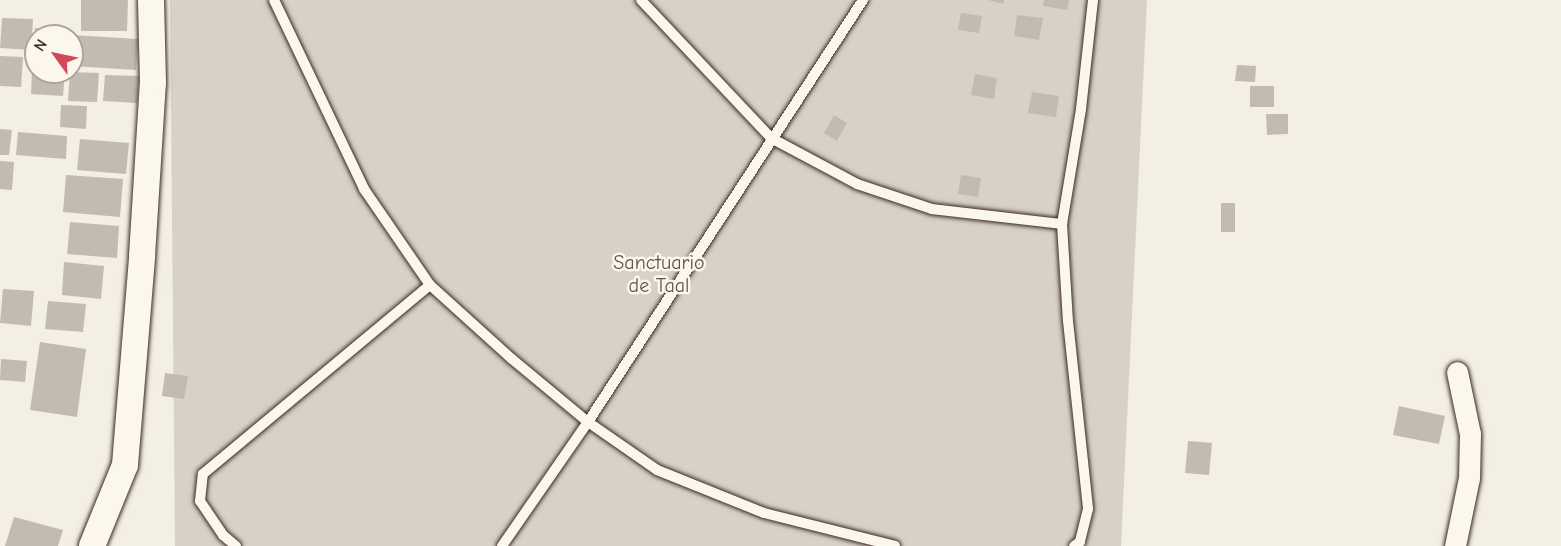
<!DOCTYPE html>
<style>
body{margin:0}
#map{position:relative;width:1561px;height:546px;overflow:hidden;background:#f3efe4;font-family:"Comic Neue",sans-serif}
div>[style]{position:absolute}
.green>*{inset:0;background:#d8d1c6}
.building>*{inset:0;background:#c3bbb0}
.roads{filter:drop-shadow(0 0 2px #3b2a1e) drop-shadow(0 0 2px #3b2a1e)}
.service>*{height:10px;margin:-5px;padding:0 5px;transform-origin:5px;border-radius:5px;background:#fbf7ec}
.minor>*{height:21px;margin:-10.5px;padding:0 10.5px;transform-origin:10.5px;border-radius:10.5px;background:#fbf7ec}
.tertiary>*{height:26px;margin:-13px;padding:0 13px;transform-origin:13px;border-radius:13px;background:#fbf7ec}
span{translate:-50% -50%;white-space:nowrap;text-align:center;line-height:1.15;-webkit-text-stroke:5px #fbf7ec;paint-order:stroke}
.park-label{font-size:20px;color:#625448}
.north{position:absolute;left:24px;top:24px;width:60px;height:60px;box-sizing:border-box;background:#fbf7ec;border:2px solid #aea59a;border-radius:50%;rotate:303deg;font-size:16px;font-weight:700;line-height:24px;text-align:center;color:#3b2a1e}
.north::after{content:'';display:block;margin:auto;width:21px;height:27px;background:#d1495b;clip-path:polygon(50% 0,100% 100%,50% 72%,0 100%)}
</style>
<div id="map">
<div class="green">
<i style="clip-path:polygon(170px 0,1147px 0,1121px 546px,175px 546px)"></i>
</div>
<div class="building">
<i style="clip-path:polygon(81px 0,128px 0,127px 31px,81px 31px)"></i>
<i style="clip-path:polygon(988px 0,1004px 0,1004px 4px)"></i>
<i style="clip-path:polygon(1044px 0,1069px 0,1067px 10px,1043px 6px)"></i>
<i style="clip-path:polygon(961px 13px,982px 16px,979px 33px,958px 30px)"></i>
<i style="clip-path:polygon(1017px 15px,1043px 18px,1039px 40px,1014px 36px)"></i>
<i style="clip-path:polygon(2px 18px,33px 19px,31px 50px,0 48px)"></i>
<i style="clip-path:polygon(35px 28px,60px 30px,60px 36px,34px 36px)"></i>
<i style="clip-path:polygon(72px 35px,138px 39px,136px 70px,72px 66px)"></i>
<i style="clip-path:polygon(34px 38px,36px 38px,36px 58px,33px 58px)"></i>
<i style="clip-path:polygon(0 56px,23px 57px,21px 87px,0 86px)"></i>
<i style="clip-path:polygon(1237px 65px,1256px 66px,1255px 82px,1235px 81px)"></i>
<i style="clip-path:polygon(32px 70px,36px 72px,65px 72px,63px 96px,31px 94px)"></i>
<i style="clip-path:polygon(70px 72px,99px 73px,97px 102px,68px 101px)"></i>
<i style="clip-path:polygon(975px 74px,997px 78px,994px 99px,971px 95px)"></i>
<i style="clip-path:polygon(105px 75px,139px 76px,137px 103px,103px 101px)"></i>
<i style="clip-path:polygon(1250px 86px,1274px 86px,1274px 107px,1250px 107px)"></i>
<i style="clip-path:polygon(1032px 92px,1059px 96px,1056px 117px,1028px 113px)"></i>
<i style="clip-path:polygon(61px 105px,87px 106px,86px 129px,60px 127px)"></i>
<i style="clip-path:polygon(1266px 114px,1288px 114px,1288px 134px,1267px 135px)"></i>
<i style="clip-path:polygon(834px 115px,847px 123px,837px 141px,824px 133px)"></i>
<i style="clip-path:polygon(0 129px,12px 130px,9px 155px,0 155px)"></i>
<i style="clip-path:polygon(18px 132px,67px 136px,66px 159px,16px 155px)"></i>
<i style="clip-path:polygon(80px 139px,129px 143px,126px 174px,77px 170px)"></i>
<i style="clip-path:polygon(0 161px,14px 162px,12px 190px,0 189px)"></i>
<i style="clip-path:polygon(66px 175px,123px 179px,120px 217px,63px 212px)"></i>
<i style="clip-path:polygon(961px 175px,981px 178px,978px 197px,958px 194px)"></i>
<i style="clip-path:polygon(1221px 203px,1235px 203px,1235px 232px,1221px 232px)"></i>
<i style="clip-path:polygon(70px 222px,119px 226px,117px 258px,67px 254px)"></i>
<i style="clip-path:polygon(64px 262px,104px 266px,101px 299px,62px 295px)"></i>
<i style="clip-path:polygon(3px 289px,34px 291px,31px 326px,0 323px)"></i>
<i style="clip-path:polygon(48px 301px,86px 304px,83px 332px,45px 329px)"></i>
<i style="clip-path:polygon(40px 342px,86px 349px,77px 417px,30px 410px)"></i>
<i style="clip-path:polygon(1px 359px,27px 361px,25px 382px,0 380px)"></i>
<i style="clip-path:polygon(165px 373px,188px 376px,184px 399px,162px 396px)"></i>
<i style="clip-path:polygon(1399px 406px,1445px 416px,1439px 444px,1393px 435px)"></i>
<i style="clip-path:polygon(1188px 441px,1212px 443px,1209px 475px,1185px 473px)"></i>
<i style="clip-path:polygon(14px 517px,63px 530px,58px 546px,5px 546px)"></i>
</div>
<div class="roads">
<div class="service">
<i style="left:274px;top:0;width:209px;rotate:64.5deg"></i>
<i style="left:364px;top:189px;width:116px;rotate:55.5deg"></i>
<i style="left:430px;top:285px;width:110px;rotate:42.1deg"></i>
<i style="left:512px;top:359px;width:99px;rotate:39.7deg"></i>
<i style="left:588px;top:422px;width:84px;rotate:34.8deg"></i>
<i style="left:657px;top:470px;width:115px;rotate:21.9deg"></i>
<i style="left:764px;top:513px;width:135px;rotate:14.1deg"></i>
<i style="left:641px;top:0;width:190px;rotate:46.7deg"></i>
<i style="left:771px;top:138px;width:98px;rotate:28.1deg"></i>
<i style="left:857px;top:184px;width:79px;rotate:18.4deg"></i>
<i style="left:932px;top:209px;width:131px;rotate:6.6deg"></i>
<i style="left:1062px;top:224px;width:117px;rotate:-80.6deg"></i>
<i style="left:1081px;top:109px;width:110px;rotate:-83.7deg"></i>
<i style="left:1062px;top:224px;width:97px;rotate:86.5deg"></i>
<i style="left:1068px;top:321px;width:189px;rotate:83.9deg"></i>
<i style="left:1088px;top:509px;width:34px;rotate:104deg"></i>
<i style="left:1080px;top:542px;width:7px;rotate:146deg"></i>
<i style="left:236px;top:546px;width:17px;rotate:-140deg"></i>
<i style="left:223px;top:535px;width:41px;rotate:-124.1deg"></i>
<i style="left:200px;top:501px;width:27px;rotate:-84deg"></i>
<i style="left:203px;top:474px;width:295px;rotate:-39.8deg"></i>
<i style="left:502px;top:546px;width:151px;rotate:-55.3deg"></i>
<i style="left:588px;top:422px;width:504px;rotate:-56.91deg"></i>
</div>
<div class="minor">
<i style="left:1455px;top:546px;width:69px;rotate:-78.4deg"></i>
<i style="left:1469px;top:478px;width:44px;rotate:-88.7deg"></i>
<i style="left:1470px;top:434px;width:63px;rotate:-101.8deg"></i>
</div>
<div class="tertiary">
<i style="left:92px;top:546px;width:87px;rotate:-67.8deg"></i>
<i style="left:125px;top:465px;width:210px;rotate:-85.3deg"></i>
<i style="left:142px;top:256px;width:173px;rotate:-86.4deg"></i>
<i style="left:153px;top:83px;width:83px;rotate:-91.4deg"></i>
</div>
</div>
<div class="park-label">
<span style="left:659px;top:274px">Sanctuario<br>de Taal</span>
</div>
<div class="north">N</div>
</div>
